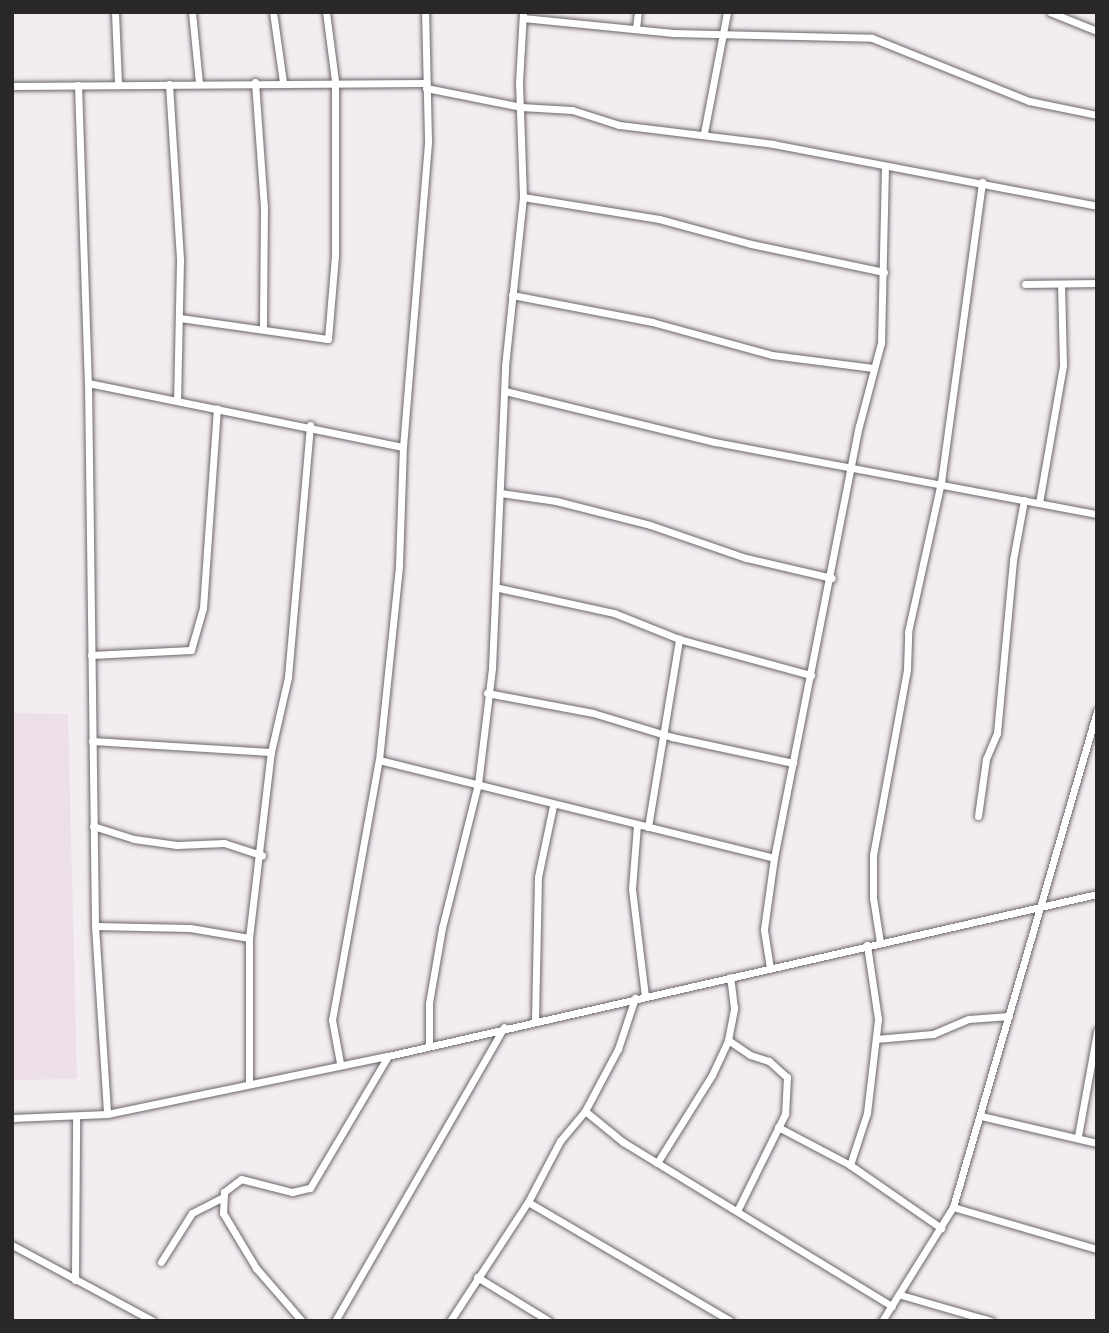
<!DOCTYPE html>
<style>
body{margin:0}
#map{position:relative;width:1109px;height:1333px;overflow:hidden;background:#f3ecf1;font-family:"Open Sans",sans-serif}
div>[style]{position:absolute}
.built>*{inset:0;background:#eddfe9}
.roads{filter:drop-shadow(0 0 2px #6b656a) drop-shadow(0 0 2px #6b656a)}
.minor>*{height:7px;margin:-3.5px;padding:0 3.5px;transform-origin:3.5px;border-radius:3.5px;background:#fff}
span{translate:-50% -50%;white-space:nowrap;text-align:center;line-height:1.15;-webkit-text-stroke:5px #fefafd;paint-order:stroke}
.frame{position:absolute;inset:0;border:14px solid #2a2729;pointer-events:none}
</style>
<div id="map">
<div class="built">
<i style="clip-path:polygon(12px 713px,68px 714px,77px 1079px,12px 1080px)"></i>
</div>
<div class="roads">
<div class="minor">
<i style="left:115px;top:12px;width:72px;rotate:87.6deg"></i>
<i style="left:192px;top:12px;width:71px;rotate:84.4deg"></i>
<i style="left:273px;top:12px;width:71px;rotate:81.9deg"></i>
<i style="left:1050px;top:12px;width:51px;rotate:22deg"></i>
<i style="left:523px;top:18px;width:151px;rotate:5.7deg"></i>
<i style="left:673px;top:33px;width:199px;rotate:1.4deg"></i>
<i style="left:872px;top:38px;width:169px;rotate:21.9deg"></i>
<i style="left:1029px;top:101px;width:69px;rotate:11.6deg"></i>
<i style="left:636px;top:28px;width:16px;rotate:-83deg"></i>
<i style="left:255px;top:82px;width:126px;rotate:85.9deg"></i>
<i style="left:264px;top:208px;width:119px;rotate:90.5deg"></i>
<i style="left:169px;top:84px;width:177px;rotate:86.4deg"></i>
<i style="left:180px;top:261px;width:139px;rotate:91.2deg"></i>
<i style="left:78px;top:85px;width:298px;rotate:88.1deg"></i>
<i style="left:88px;top:383px;width:543px;rotate:89.26deg"></i>
<i style="left:95px;top:926px;width:188px;rotate:86.3deg"></i>
<i style="left:12px;top:86px;width:414px;rotate:-0.4deg"></i>
<i style="left:426px;top:88px;width:97px;rotate:11.3deg"></i>
<i style="left:521px;top:107px;width:51px;rotate:3.4deg"></i>
<i style="left:572px;top:110px;width:49px;rotate:17.7deg"></i>
<i style="left:619px;top:125px;width:155px;rotate:7deg"></i>
<i style="left:773px;top:144px;width:330px;rotate:10.8deg"></i>
<i style="left:704px;top:133px;width:123px;rotate:-79.2deg"></i>
<i style="left:523px;top:197px;width:138px;rotate:9.2deg"></i>
<i style="left:659px;top:219px;width:95px;rotate:15.2deg"></i>
<i style="left:751px;top:244px;width:136px;rotate:11.9deg"></i>
<i style="left:1025px;top:284px;width:72px;rotate:-0.8deg"></i>
<i style="left:512px;top:295px;width:143px;rotate:10.9deg"></i>
<i style="left:652px;top:322px;width:124px;rotate:15.4deg"></i>
<i style="left:772px;top:355px;width:102px;rotate:7.3deg"></i>
<i style="left:180px;top:318px;width:149px;rotate:8.1deg"></i>
<i style="left:328px;top:339px;width:83px;rotate:-85.2deg"></i>
<i style="left:335px;top:256px;width:175px;rotate:-90deg"></i>
<i style="left:335px;top:81px;width:70px;rotate:-97.4deg"></i>
<i style="left:88px;top:383px;width:321px;rotate:11.5deg"></i>
<i style="left:505px;top:391px;width:216px;rotate:13.7deg"></i>
<i style="left:715px;top:442px;width:389px;rotate:10.7deg"></i>
<i style="left:500px;top:493px;width:57px;rotate:8.1deg"></i>
<i style="left:556px;top:501px;width:97px;rotate:14.3deg"></i>
<i style="left:650px;top:525px;width:102px;rotate:19deg"></i>
<i style="left:746px;top:558px;width:88px;rotate:13.1deg"></i>
<i style="left:1039px;top:503px;width:140px;rotate:-80.1deg"></i>
<i style="left:1063px;top:365px;width:81px;rotate:-91.4deg"></i>
<i style="left:499px;top:588px;width:118px;rotate:12.3deg"></i>
<i style="left:614px;top:613px;width:70px;rotate:21.8deg"></i>
<i style="left:679px;top:639px;width:137px;rotate:15.3deg"></i>
<i style="left:91px;top:655px;width:100px;rotate:-2.9deg"></i>
<i style="left:191px;top:650px;width:44px;rotate:-74.1deg"></i>
<i style="left:203px;top:608px;width:200px;rotate:-86deg"></i>
<i style="left:487px;top:693px;width:108px;rotate:10.7deg"></i>
<i style="left:593px;top:713px;width:83px;rotate:16.9deg"></i>
<i style="left:672px;top:737px;width:124px;rotate:12.1deg"></i>
<i style="left:92px;top:741px;width:179px;rotate:3.5deg"></i>
<i style="left:379px;top:760px;width:407px;rotate:13.9deg"></i>
<i style="left:774px;top:858px;width:440px;rotate:-78.9deg"></i>
<i style="left:859px;top:426px;width:86px;rotate:-75.2deg"></i>
<i style="left:881px;top:343px;width:174px;rotate:-88.7deg"></i>
<i style="left:978px;top:816px;width:58px;rotate:-82deg"></i>
<i style="left:986px;top:759px;width:28px;rotate:-67deg"></i>
<i style="left:997px;top:733px;width:174px;rotate:-84.7deg"></i>
<i style="left:1013px;top:560px;width:61px;rotate:-79.6deg"></i>
<i style="left:637px;top:825px;width:64px;rotate:94.5deg"></i>
<i style="left:632px;top:889px;width:108px;rotate:83.1deg"></i>
<i style="left:93px;top:826px;width:43px;rotate:17.6deg"></i>
<i style="left:134px;top:839px;width:43px;rotate:7.9deg"></i>
<i style="left:177px;top:845px;width:47px;rotate:-2.4deg"></i>
<i style="left:224px;top:843px;width:40px;rotate:18deg"></i>
<i style="left:648px;top:827px;width:191px;rotate:-80.6deg"></i>
<i style="left:95px;top:926px;width:95px;rotate:1.2deg"></i>
<i style="left:190px;top:928px;width:60px;rotate:9.6deg"></i>
<i style="left:880px;top:942px;width:45px;rotate:-99deg"></i>
<i style="left:873px;top:898px;width:43px;rotate:-90deg"></i>
<i style="left:873px;top:855px;width:189px;rotate:-79.6deg"></i>
<i style="left:907px;top:669px;width:37px;rotate:-88deg"></i>
<i style="left:908px;top:632px;width:154px;rotate:-77.6deg"></i>
<i style="left:941px;top:482px;width:303px;rotate:-82.2deg"></i>
<i style="left:770px;top:968px;width:39px;rotate:-99deg"></i>
<i style="left:764px;top:929px;width:72px;rotate:-82deg"></i>
<i style="left:535px;top:1020px;width:143px;rotate:-88.8deg"></i>
<i style="left:538px;top:877px;width:73px;rotate:-78.1deg"></i>
<i style="left:876px;top:1039px;width:57px;rotate:-5deg"></i>
<i style="left:933px;top:1034px;width:39px;rotate:-23deg"></i>
<i style="left:969px;top:1019px;width:40px;rotate:-4.3deg"></i>
<i style="left:728px;top:1040px;width:27px;rotate:34deg"></i>
<i style="left:750px;top:1055px;width:20px;rotate:18deg"></i>
<i style="left:769px;top:1061px;width:24px;rotate:42deg"></i>
<i style="left:787px;top:1077px;width:37px;rotate:93deg"></i>
<i style="left:785px;top:1114px;width:108px;rotate:116.3deg"></i>
<i style="left:429px;top:1046px;width:43px;rotate:-90deg"></i>
<i style="left:429px;top:1003px;width:76px;rotate:-80.2deg"></i>
<i style="left:442px;top:928px;width:148px;rotate:-76deg"></i>
<i style="left:478px;top:784px;width:117px;rotate:-83.1deg"></i>
<i style="left:492px;top:668px;width:302px;rotate:-87.5deg"></i>
<i style="left:505px;top:366px;width:170px;rotate:-83.9deg"></i>
<i style="left:523px;top:197px;width:115px;rotate:-92deg"></i>
<i style="left:519px;top:82px;width:70px;rotate:-86.7deg"></i>
<i style="left:340px;top:1063px;width:44px;rotate:-100.5deg"></i>
<i style="left:332px;top:1020px;width:264px;rotate:-79.8deg"></i>
<i style="left:379px;top:760px;width:196px;rotate:-84.1deg"></i>
<i style="left:399px;top:565px;width:118px;rotate:-88.1deg"></i>
<i style="left:403px;top:447px;width:308px;rotate:-85.3deg"></i>
<i style="left:428px;top:140px;width:128px;rotate:-91.3deg"></i>
<i style="left:249px;top:1083px;width:145px;rotate:-90deg"></i>
<i style="left:249px;top:938px;width:187px;rotate:-83.3deg"></i>
<i style="left:271px;top:752px;width:77px;rotate:-77.2deg"></i>
<i style="left:288px;top:677px;width:253px;rotate:-85deg"></i>
<i style="left:585px;top:1111px;width:49px;rotate:39.2deg"></i>
<i style="left:623px;top:1142px;width:315px;rotate:31.4deg"></i>
<i style="left:981px;top:1116px;width:119px;rotate:13.1deg"></i>
<i style="left:12px;top:1118px;width:95px;rotate:-2.4deg"></i>
<i style="left:107px;top:1114px;width:287px;rotate:-11.7deg"></i>
<i style="left:388px;top:1056px;width:727px;rotate:-12.87deg"></i>
<i style="left:778px;top:1127px;width:81px;rotate:27.8deg"></i>
<i style="left:850px;top:1165px;width:111px;rotate:34.7deg"></i>
<i style="left:1078px;top:1136px;width:107px;rotate:-79.7deg"></i>
<i style="left:657px;top:1163px;width:104px;rotate:-58deg"></i>
<i style="left:712px;top:1075px;width:38px;rotate:-65deg"></i>
<i style="left:728px;top:1040px;width:33px;rotate:-79deg"></i>
<i style="left:734px;top:1008px;width:31px;rotate:-97deg"></i>
<i style="left:850px;top:1165px;width:55px;rotate:-71.9deg"></i>
<i style="left:867px;top:1113px;width:95px;rotate:-83.3deg"></i>
<i style="left:878px;top:1019px;width:75px;rotate:-98.5deg"></i>
<i style="left:528px;top:1202px;width:235px;rotate:30.4deg"></i>
<i style="left:953px;top:1207px;width:150px;rotate:16.3deg"></i>
<i style="left:12px;top:1245px;width:160px;rotate:28.3deg"></i>
<i style="left:161px;top:1262px;width:58px;rotate:-57.7deg"></i>
<i style="left:192px;top:1213px;width:35px;rotate:-27deg"></i>
<i style="left:477px;top:1277px;width:84px;rotate:31.4deg"></i>
<i style="left:75px;top:1280px;width:162px;rotate:-89.6deg"></i>
<i style="left:901px;top:1295px;width:94px;rotate:16.1deg"></i>
<i style="left:302px;top:1321px;width:70px;rotate:-131deg"></i>
<i style="left:256px;top:1268px;width:64px;rotate:-121deg"></i>
<i style="left:223px;top:1213px;width:21px;rotate:-87deg"></i>
<i style="left:224px;top:1192px;width:21px;rotate:-37deg"></i>
<i style="left:241px;top:1179px;width:53px;rotate:14.3deg"></i>
<i style="left:292px;top:1192px;width:18px;rotate:-13deg"></i>
<i style="left:310px;top:1188px;width:153px;rotate:-59.4deg"></i>
<i style="left:335px;top:1321px;width:339px;rotate:-60.1deg"></i>
<i style="left:450px;top:1321px;width:142px;rotate:-56.8deg"></i>
<i style="left:528px;top:1202px;width:69px;rotate:-62.3deg"></i>
<i style="left:560px;top:1141px;width:39px;rotate:-50deg"></i>
<i style="left:585px;top:1111px;width:70px;rotate:-62deg"></i>
<i style="left:618px;top:1049px;width:54px;rotate:-71.6deg"></i>
<i style="left:882px;top:1321px;width:134px;rotate:-58.1deg"></i>
<i style="left:953px;top:1207px;width:516px;rotate:-73.81deg"></i>
</div>
</div>
<div class="frame"></div>
</div>
